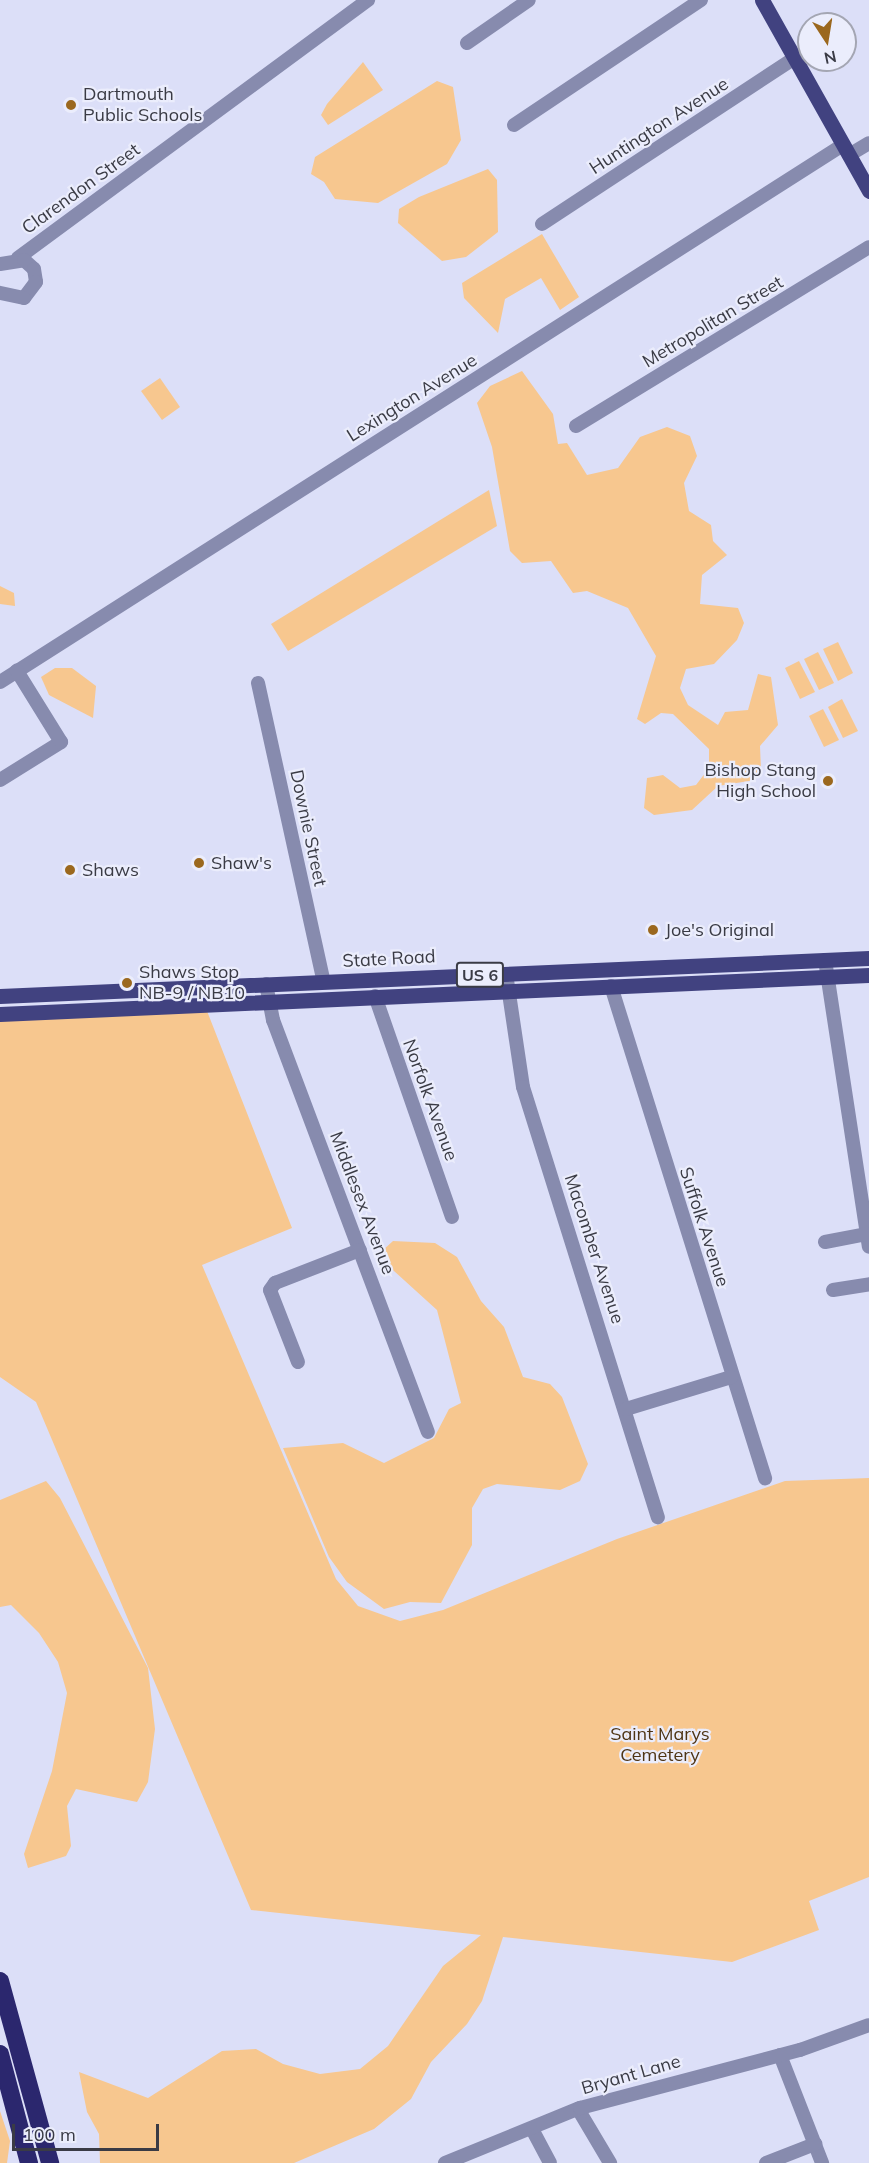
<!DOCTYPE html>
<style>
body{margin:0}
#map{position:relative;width:869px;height:2163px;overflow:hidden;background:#dcdff8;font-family:Mulish,sans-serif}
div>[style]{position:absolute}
.green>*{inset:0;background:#f7c78f}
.minor>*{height:14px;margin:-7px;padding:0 7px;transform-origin:7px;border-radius:7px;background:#878bae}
.major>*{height:15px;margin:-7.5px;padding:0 7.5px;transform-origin:7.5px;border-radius:7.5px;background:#414280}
.highway>*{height:18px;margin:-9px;padding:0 9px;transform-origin:9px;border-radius:9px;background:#2b276e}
.dots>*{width:16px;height:16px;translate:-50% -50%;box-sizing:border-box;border:3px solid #ebedfc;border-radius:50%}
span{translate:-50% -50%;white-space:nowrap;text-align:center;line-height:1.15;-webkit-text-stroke:4.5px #ebedfc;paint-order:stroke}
.shield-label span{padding:2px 4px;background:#ebedfc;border:2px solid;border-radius:4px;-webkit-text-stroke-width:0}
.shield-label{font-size:16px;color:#3a3b45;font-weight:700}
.poi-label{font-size:18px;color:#3a3b45}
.left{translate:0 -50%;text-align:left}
.right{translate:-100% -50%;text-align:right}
.street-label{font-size:18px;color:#3a3b45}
.park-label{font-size:18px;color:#4e3414}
.north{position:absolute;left:797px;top:12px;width:60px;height:60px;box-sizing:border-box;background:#ebedfc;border:2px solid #a4a6b3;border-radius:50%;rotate:168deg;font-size:16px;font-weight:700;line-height:24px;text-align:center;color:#3a3b45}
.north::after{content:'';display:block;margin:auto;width:21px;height:27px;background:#9b681e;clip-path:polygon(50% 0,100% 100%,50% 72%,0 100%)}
.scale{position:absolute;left:12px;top:2124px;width:147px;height:27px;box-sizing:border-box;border:3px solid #3a3b45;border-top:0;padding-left:8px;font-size:18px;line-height:21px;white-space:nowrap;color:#3a3b45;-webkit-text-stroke:4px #ebedfc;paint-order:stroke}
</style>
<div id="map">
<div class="green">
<i style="clip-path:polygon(363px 62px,383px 90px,328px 125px,321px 115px,327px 104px)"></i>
<i style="clip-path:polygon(437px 81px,453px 87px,461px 140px,447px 164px,378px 203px,335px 199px,324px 182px,311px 174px,315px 157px)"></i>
<i style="clip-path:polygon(488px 169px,497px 180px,498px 232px,466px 257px,442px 261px,398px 223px,399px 209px,419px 197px)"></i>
<i style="clip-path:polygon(542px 234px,579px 297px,560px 310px,541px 278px,505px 299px,498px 333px,464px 298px,462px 283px)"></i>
<i style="clip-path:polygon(522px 371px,553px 414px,558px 444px,567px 443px,587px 475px,618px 468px,640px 437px,667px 427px,690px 436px,697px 456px,684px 483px,689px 511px,711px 525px,713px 541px,727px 555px,702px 575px,700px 604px,738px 608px,744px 623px,737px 640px,714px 664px,686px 669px,680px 688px,688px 705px,718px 725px,725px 712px,748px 710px,758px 674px,771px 677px,778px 725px,760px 746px,761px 770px,755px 780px,718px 786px,692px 810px,654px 815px,644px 808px,647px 778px,663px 775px,680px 788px,696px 785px,709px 768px,709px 749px,673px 714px,661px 713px,645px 724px,637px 719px,656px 656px,628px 608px,587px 591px,573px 593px,551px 561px,522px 563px,510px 551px,492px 447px,477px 403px,490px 386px)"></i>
<i style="clip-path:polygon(160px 378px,180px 407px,162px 420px,141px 391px)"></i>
<i style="clip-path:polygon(489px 490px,497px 526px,288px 651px,271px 624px)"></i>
<i style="clip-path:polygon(0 586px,14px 593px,15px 606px,0 604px)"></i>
<i style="clip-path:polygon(838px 642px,853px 673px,838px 681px,823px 649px)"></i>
<i style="clip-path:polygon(818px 652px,834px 683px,819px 690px,804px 659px)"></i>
<i style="clip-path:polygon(799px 661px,815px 692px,800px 699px,785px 668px)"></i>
<i style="clip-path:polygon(55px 668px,72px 668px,96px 686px,93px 718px,49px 695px,41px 677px)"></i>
<i style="clip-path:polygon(842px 699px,858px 731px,843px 738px,828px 707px)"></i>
<i style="clip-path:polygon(823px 709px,839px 740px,824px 747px,809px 716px)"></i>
<i style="clip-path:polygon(207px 1011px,292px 1228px,202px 1265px,336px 1579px,358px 1606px,400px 1621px,443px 1610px,617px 1539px,785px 1481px,869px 1478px,869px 1877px,809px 1901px,819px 1930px,732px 1962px,503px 1937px,482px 2001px,467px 2024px,431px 2062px,411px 2099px,374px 2129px,294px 2163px,100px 2163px,99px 2134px,87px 2112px,79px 2072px,148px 2098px,222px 2051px,256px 2049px,283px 2064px,320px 2074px,360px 2069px,388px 2046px,443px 1966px,481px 1935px,251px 1910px,36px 1402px,0 1377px,0 1021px)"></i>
<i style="clip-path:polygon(393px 1241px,435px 1243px,457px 1257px,481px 1301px,504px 1327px,523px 1377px,550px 1384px,562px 1397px,588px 1464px,580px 1481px,560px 1490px,497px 1484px,483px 1489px,472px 1508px,472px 1545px,441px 1603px,410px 1602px,384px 1609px,347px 1582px,329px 1557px,283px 1448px,343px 1443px,384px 1463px,434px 1438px,449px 1409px,461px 1403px,437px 1310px,383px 1261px,382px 1251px)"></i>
<i style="clip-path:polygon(46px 1481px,60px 1498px,148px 1668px,155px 1729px,148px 1782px,137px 1802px,76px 1789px,67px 1806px,71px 1846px,66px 1856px,28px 1868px,24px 1854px,52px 1771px,67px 1693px,58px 1662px,39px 1633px,11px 1605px,0 1607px,0 1500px)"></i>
<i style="clip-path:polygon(0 2111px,10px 2141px,7px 2163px,0 2163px)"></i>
</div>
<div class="minor">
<i style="left:467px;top:43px;width:75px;rotate:-34.7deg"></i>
<i style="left:514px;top:125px;width:225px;rotate:-33.8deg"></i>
<i style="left:849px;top:155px;width:23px;rotate:-31deg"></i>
<i style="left:542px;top:224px;width:303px;rotate:-33.3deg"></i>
<i style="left:18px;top:258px;width:435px;rotate:-36.4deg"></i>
<i style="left:0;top:264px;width:24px;rotate:-9deg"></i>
<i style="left:24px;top:260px;width:13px;rotate:42deg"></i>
<i style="left:34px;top:269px;width:13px;rotate:81deg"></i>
<i style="left:36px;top:282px;width:20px;rotate:127deg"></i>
<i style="left:24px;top:298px;width:25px;rotate:-168deg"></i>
<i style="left:576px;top:426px;width:343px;rotate:-31.4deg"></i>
<i style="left:0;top:682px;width:1000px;rotate:-32.5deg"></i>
<i style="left:258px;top:683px;width:306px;rotate:77.6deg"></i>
<i style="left:0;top:780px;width:72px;rotate:-31.9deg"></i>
<i style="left:61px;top:742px;width:84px;rotate:-121.8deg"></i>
<i style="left:825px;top:960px;width:290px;rotate:81.3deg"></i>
<i style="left:507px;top:980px;width:108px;rotate:81.5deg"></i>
<i style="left:523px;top:1087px;width:451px;rotate:72.6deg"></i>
<i style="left:266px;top:984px;width:37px;rotate:79deg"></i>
<i style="left:273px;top:1020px;width:440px;rotate:69.4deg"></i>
<i style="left:611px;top:986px;width:516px;rotate:72.62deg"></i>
<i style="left:375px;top:996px;width:234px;rotate:70.8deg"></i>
<i style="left:825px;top:1242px;width:43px;rotate:-10.8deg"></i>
<i style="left:833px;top:1290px;width:36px;rotate:-9deg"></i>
<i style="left:298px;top:1362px;width:77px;rotate:-111.3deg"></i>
<i style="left:270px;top:1290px;width:9px;rotate:-54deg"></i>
<i style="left:275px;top:1283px;width:91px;rotate:-21.2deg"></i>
<i style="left:626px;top:1409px;width:110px;rotate:-16.9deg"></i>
<i style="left:780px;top:2055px;width:116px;rotate:68.7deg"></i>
<i style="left:578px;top:2109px;width:63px;rotate:59.3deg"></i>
<i style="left:532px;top:2129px;width:38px;rotate:62deg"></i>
<i style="left:445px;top:2163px;width:146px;rotate:-22.2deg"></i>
<i style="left:580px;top:2108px;width:228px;rotate:-14.8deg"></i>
<i style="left:800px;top:2050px;width:73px;rotate:-19.9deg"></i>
<i style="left:766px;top:2163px;width:53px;rotate:-21.2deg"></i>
</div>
<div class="major">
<i style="left:762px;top:0;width:219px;rotate:60.7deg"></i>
<i style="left:0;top:996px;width:870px;rotate:-2.5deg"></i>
<i style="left:0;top:1014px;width:870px;rotate:-2.57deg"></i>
</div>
<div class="highway">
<i style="left:0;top:1981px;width:189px;rotate:74.6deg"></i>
<i style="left:0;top:2054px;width:113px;rotate:75.1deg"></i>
</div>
<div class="dots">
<i style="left:71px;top:105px;background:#9b681e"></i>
<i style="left:828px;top:781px;background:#9b681e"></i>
<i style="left:199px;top:863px;background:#9b681e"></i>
<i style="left:70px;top:870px;background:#9b681e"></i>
<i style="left:653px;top:930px;background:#9b681e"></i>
<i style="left:127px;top:983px;background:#9b681e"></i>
</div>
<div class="shield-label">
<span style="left:480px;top:975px">US 6</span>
</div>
<div class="poi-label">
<span class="left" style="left:83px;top:105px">Dartmouth<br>Public Schools</span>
<span class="right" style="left:816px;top:781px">Bishop Stang<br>High School</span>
<span class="left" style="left:211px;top:863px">Shaw's</span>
<span class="left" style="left:82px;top:870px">Shaws</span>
<span class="left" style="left:665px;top:930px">Joe's Original</span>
<span class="left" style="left:139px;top:983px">Shaws Stop<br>NB-9 / NB10</span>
</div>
<div class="street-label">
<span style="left:659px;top:126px;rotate:-33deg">Huntington Avenue</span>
<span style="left:81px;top:189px;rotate:-36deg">Clarendon Street</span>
<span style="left:713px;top:322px;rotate:-31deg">Metropolitan Street</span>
<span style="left:412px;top:398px;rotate:-32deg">Lexington Avenue</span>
<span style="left:308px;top:828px;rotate:78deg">Downie Street</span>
<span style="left:389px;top:959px;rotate:-3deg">State Road</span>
<span style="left:430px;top:1100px;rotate:70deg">Norfolk Avenue</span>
<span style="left:362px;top:1203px;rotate:69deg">Middlesex Avenue</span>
<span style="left:704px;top:1227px;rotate:72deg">Suffolk Avenue</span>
<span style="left:594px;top:1249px;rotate:72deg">Macomber Avenue</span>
<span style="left:631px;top:2075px;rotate:-16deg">Bryant Lane</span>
</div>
<div class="park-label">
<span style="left:660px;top:1745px">Saint Marys<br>Cemetery</span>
</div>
<div class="north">N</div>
<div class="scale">100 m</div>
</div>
